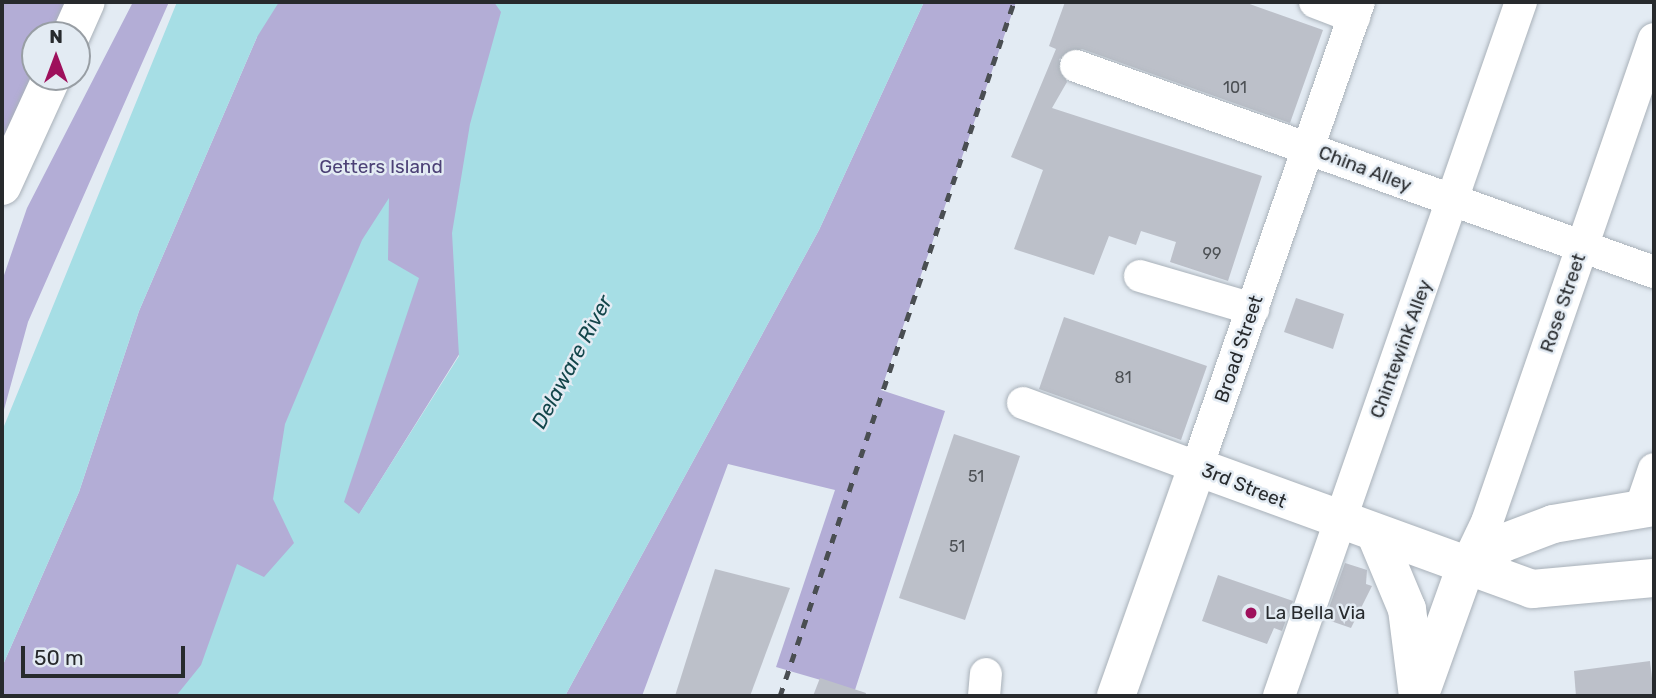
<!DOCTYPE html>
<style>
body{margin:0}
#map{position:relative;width:1656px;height:698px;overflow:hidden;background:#e3ebf3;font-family:Rubik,sans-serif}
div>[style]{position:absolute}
.forest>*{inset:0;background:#b3add6}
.water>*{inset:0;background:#a6dee5}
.building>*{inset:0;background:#bcc0c9}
.roads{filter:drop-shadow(0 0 2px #a9b1b9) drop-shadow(0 0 2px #a9b1b9)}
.minor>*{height:32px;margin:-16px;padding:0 16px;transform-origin:16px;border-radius:16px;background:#fff}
.major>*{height:38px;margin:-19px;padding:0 19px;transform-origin:19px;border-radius:19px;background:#fff}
.highway>*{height:38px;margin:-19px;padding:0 19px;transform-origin:19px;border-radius:19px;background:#fff}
.rail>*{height:5px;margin-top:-2.5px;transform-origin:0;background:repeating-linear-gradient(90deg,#4a4e52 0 9px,transparent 0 18px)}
.dots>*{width:19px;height:19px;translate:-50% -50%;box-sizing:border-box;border:4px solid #e3ebf3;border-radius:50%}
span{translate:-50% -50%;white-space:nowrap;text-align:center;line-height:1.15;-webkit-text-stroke:5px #e3ebf3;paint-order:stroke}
.number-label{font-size:16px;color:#4c5054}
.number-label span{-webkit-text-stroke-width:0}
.park-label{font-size:19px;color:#4c4176}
.street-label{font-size:19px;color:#272a2d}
.poi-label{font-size:19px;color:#272a2d}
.left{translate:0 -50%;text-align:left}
.water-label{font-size:21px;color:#12454a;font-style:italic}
.frame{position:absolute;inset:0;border:4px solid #272a2d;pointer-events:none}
.north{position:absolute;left:21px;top:21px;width:70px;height:70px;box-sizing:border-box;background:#e3ebf3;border:2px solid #989ea4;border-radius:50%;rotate:0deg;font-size:19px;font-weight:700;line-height:28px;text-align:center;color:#272a2d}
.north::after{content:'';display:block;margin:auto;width:24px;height:32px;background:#9e105c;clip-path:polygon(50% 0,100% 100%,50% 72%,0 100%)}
.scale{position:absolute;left:21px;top:646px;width:164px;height:32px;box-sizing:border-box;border:4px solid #272a2d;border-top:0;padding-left:9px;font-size:21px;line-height:24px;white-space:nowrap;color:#272a2d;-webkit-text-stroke:5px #e3ebf3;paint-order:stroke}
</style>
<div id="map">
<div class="forest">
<i style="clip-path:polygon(2px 2px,74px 2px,59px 35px,35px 35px,35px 77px,2px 155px)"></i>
<i style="clip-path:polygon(133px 2px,169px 2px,28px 322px,2px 417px,2px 281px,27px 208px)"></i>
<i style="clip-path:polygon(261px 2px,559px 2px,546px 215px,297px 614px,213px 696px,2px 696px,2px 667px,79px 492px,139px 311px,257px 37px)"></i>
<i style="clip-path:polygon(924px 2px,1016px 2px,881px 390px,945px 411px,855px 690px,776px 667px,835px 490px,728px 464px,642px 696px,565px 696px,819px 230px)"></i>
</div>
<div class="water">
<i style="clip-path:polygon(177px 2px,279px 2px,257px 37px,139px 311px,79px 492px,2px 667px,2px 431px)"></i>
<i style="clip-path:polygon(494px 2px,924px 2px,819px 230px,565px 696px,176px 696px,201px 665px,237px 564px,264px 577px,294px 543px,273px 499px,285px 424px,362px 240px,389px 198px,388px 260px,419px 278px,344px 502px,359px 514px,459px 356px,452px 233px,470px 124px,501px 12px)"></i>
</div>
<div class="building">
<i style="clip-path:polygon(1065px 2px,1244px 2px,1323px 30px,1290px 123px,1082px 49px,1059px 59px,1067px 82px,1052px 108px,1262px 176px,1228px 281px,1170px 262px,1176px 242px,1141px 231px,1136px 245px,1109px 236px,1094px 275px,1014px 249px,1043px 170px,1011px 157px,1056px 49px,1049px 46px)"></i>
<i style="clip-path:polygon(1296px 298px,1344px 314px,1333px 349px,1284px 332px)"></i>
<i style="clip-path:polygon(1064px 317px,1207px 366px,1181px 440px,1039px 389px)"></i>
<i style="clip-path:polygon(954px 434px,1020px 456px,965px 620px,899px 598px)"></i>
<i style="clip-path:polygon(1345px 563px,1367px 570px,1366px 584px,1372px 586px,1351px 628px,1325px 619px)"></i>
<i style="clip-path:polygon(715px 569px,790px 588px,750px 696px,675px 696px)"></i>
<i style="clip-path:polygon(1218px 575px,1293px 601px,1282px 631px,1274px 628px,1267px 644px,1202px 621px)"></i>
<i style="clip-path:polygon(1650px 661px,1654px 696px,1576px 696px,1574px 671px)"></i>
<i style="clip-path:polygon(820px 678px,866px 693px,865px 696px,813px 696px)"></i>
</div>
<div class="roads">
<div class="minor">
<i style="left:1315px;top:2px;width:42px;rotate:21deg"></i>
<i style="left:1076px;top:66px;width:614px;rotate:19.62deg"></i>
<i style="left:1140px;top:276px;width:118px;rotate:16.3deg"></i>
<i style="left:1023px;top:403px;width:185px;rotate:20.2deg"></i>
<i style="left:1197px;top:467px;width:492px;rotate:-70.8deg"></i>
<i style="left:1641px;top:507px;width:40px;rotate:-71.1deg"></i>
<i style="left:1466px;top:566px;width:49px;rotate:-64.5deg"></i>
<i style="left:1487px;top:522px;width:511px;rotate:-70.93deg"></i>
<i style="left:984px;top:696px;width:22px;rotate:-85deg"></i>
<i style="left:1279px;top:696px;width:735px;rotate:-70.78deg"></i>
</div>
<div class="major">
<i style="left:71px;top:35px;width:36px;rotate:-66deg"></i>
<i style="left:2px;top:186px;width:120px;rotate:-65.4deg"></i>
<i style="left:1466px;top:566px;width:44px;rotate:-31.9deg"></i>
<i style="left:1503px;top:543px;width:53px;rotate:-20.8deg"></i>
<i style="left:1553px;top:524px;width:102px;rotate:-9.6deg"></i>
<i style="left:1116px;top:696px;width:243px;rotate:-70.5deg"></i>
<i style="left:1197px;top:467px;width:357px;rotate:20deg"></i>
<i style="left:1532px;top:589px;width:122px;rotate:-5.2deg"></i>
</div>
<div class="highway">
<i style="left:1376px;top:535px;width:80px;rotate:67.3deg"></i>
<i style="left:1407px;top:609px;width:88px;rotate:82.8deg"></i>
<i style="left:1423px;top:686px;width:127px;rotate:-70.3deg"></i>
</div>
</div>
<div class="rail">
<i style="left:780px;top:696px;width:732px;rotate:-71.37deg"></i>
</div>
<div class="dots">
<i style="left:1251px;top:613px;background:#9e105c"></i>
</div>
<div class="number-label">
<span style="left:1235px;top:88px">101</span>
<span style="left:1212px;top:254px">99</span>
<span style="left:1123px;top:378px">81</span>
<span style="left:976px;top:477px">51</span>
<span style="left:957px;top:547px">51</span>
</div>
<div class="park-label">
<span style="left:381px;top:167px">Getters Island</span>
</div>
<div class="street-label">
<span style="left:1365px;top:169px;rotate:21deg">China Alley</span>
<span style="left:1563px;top:303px;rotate:-71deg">Rose Street</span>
<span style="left:1239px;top:349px;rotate:-71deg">Broad Street</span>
<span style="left:1401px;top:349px;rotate:-70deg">Chintewink Alley</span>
<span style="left:1244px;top:486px;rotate:22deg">3rd Street</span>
</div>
<div class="poi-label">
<span class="left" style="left:1265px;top:613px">La Bella Via</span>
</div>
<div class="water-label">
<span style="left:572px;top:362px;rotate:-62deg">Delaware River</span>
</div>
<div class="frame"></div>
<div class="north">N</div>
<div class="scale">50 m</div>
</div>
